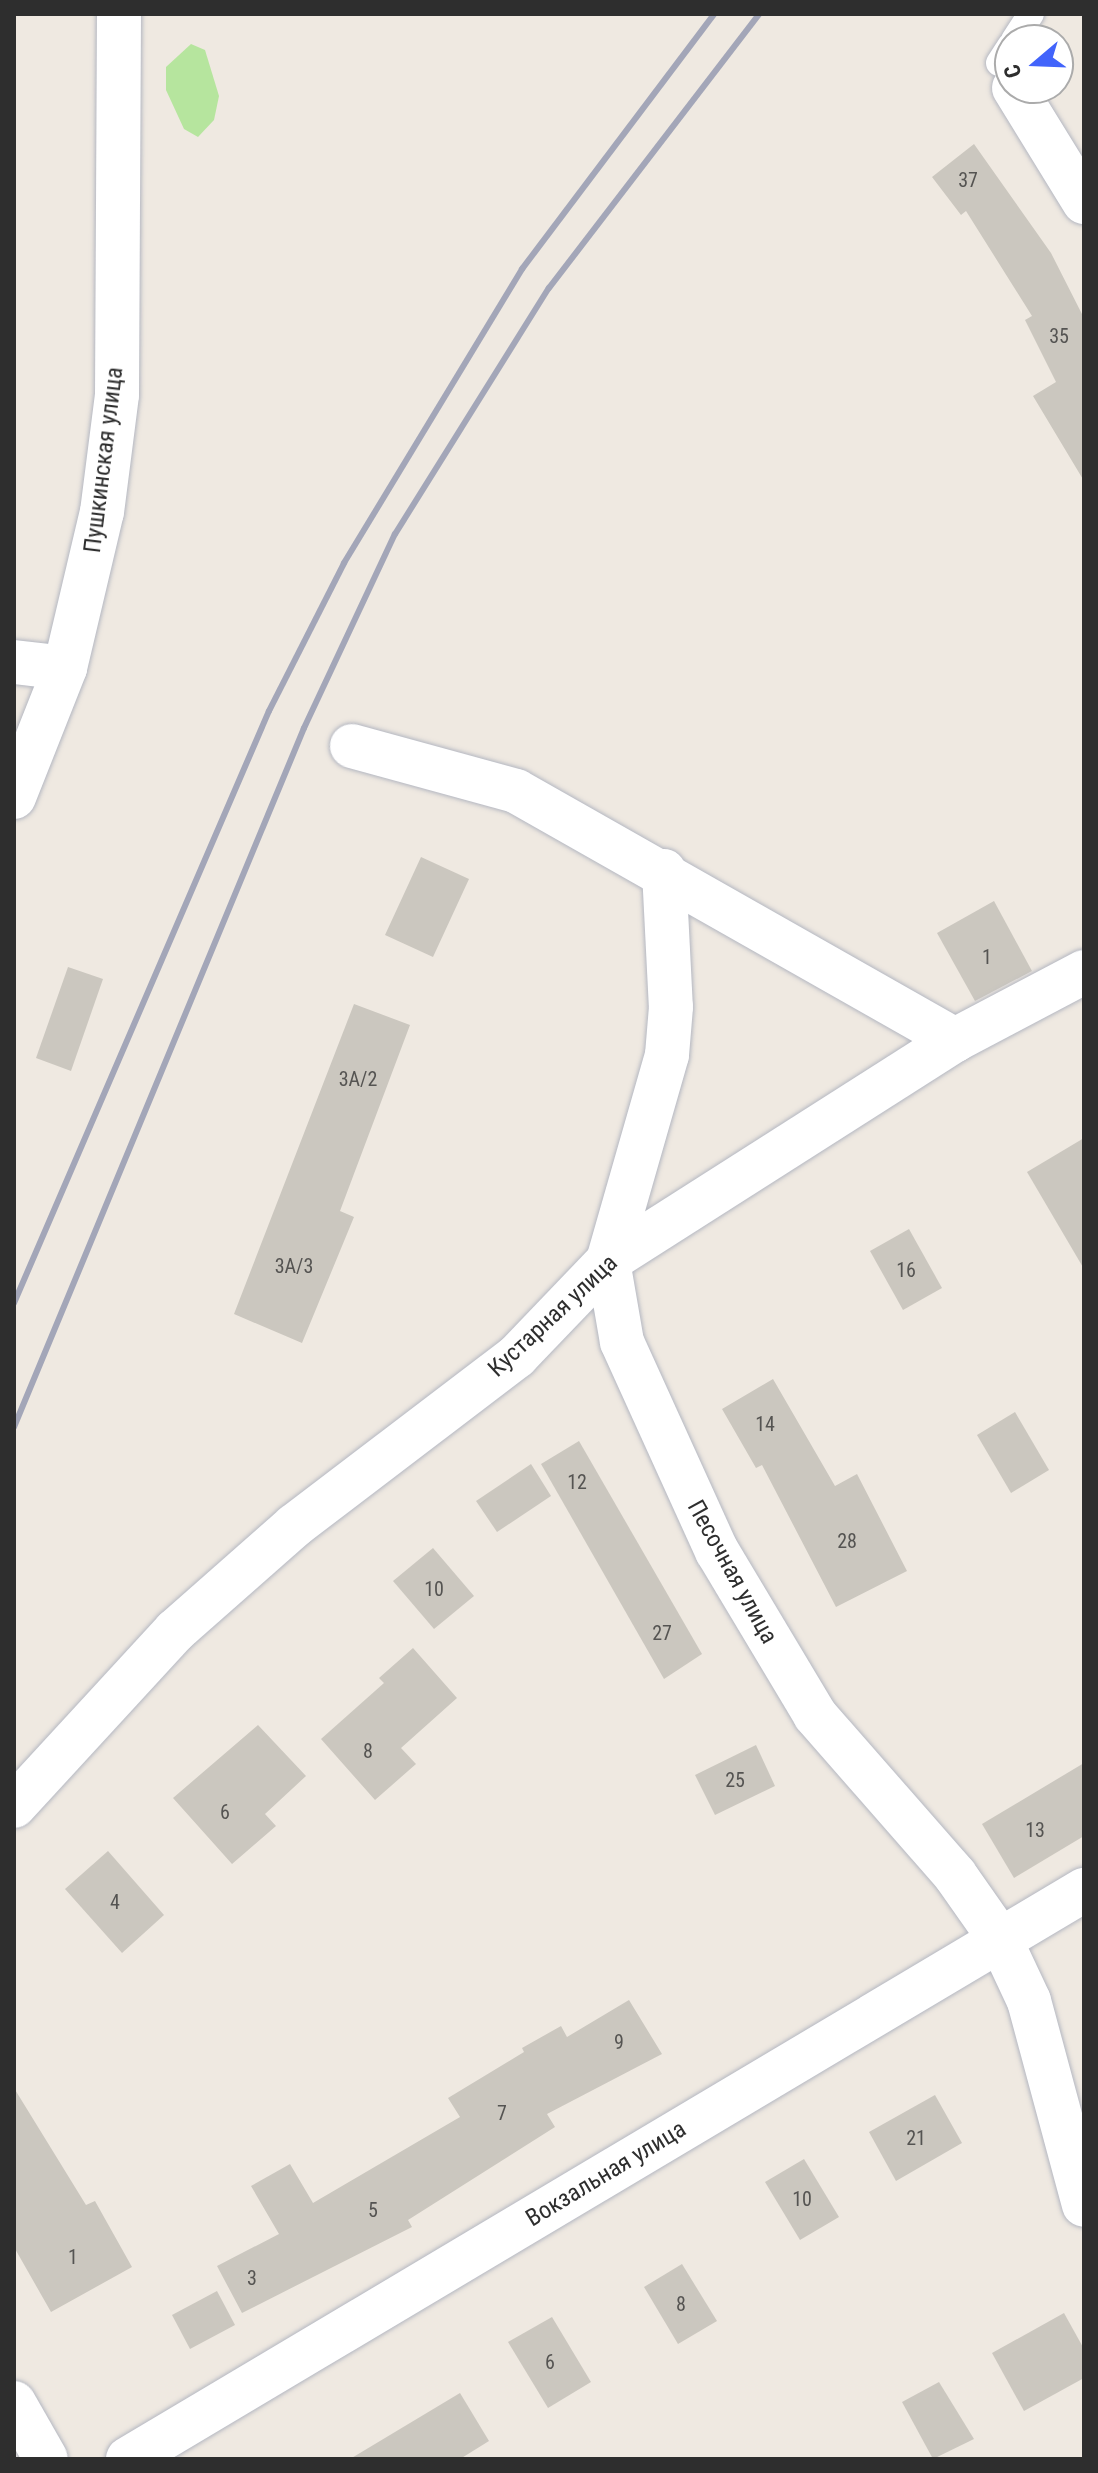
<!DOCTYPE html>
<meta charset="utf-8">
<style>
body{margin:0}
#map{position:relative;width:1098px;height:2473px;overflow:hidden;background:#efe9e1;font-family:"Roboto Condensed",sans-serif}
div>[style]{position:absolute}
.green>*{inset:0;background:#b6e59e}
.building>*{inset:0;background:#cbc7bf}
.roads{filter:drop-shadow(0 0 2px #b4b7c1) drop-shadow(0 0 2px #b4b7c1)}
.service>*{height:26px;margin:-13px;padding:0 13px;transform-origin:13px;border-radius:13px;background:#fff}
.minor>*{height:44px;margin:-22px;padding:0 22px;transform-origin:22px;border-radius:22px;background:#fff}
.tertiary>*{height:44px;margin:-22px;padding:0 22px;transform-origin:22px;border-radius:22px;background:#fff}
.rail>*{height:6px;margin:-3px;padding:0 3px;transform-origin:3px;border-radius:3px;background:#a3a6b8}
span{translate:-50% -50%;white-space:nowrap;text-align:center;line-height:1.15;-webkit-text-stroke:6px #fff;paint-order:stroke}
.number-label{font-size:20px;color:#555452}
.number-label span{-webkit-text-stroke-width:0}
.street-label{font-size:24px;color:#2e2e2e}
.frame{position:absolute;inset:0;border:16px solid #2e2e2e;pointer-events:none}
.north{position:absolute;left:994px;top:24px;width:80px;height:80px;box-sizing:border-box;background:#fff;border:2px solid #ababab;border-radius:50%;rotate:251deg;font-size:22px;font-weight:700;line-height:32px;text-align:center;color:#2e2e2e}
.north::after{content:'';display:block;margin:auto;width:28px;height:36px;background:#4264fb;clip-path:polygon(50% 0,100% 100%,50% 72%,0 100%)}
</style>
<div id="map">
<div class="green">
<i style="clip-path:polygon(191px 44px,205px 50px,219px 96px,214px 120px,198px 137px,184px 129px,166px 90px,166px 67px)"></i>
</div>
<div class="building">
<i style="clip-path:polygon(974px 144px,1051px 253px,1084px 318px,1084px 481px,1033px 396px,1056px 382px,1025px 320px,1032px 316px,966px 211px,961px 215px,932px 177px)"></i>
<i style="clip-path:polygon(421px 857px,469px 879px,433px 957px,385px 935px)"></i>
<i style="clip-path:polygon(994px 901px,1032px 971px,975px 1001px,937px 933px)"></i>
<i style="clip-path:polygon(68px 967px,103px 979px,71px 1071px,36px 1058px)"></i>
<i style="clip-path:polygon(354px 1004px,410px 1025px,340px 1211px,354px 1217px,302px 1343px,234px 1314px)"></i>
<i style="clip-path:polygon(1084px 1138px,1084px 1269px,1027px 1172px)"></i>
<i style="clip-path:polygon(909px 1229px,942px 1288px,903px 1310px,870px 1251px)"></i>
<i style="clip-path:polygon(773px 1379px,835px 1486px,857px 1474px,907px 1571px,836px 1607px,762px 1465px,756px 1468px,722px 1409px)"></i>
<i style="clip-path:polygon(1015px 1412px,1049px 1470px,1011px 1493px,977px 1435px)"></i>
<i style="clip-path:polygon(579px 1441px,702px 1654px,664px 1679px,541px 1464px)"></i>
<i style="clip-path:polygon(531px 1464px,551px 1496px,497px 1532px,476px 1501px)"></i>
<i style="clip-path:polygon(433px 1548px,474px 1596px,434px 1629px,393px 1581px)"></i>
<i style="clip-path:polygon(413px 1648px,457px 1698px,401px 1748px,416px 1764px,375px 1800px,321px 1739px,384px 1683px,379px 1678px)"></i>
<i style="clip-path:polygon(258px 1725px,306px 1776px,265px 1814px,276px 1826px,232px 1864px,173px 1798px)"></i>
<i style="clip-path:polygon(756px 1745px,775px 1786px,715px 1815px,695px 1775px)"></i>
<i style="clip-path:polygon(1084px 1763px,1084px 1836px,1014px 1878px,982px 1824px)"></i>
<i style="clip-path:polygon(108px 1851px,164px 1915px,122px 1953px,65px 1889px)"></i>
<i style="clip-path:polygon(629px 2000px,662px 2054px,547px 2114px,555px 2127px,408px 2220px,412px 2227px,242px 2313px,217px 2266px,279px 2234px,251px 2186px,290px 2164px,313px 2203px,460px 2117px,448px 2098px,524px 2052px,522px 2048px,561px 2026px,567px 2037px)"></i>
<i style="clip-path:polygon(14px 2088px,86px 2205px,95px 2201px,132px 2267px,51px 2312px,14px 2247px)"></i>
<i style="clip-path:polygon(935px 2095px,962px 2143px,896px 2181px,869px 2132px)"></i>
<i style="clip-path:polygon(804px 2159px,839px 2217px,800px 2240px,765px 2182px)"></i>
<i style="clip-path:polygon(682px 2264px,717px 2321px,678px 2344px,644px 2287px)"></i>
<i style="clip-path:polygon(217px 2291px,235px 2325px,190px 2349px,172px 2315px)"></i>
<i style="clip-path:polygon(1064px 2313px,1084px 2349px,1084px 2378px,1024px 2411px,992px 2353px)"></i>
<i style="clip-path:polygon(552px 2317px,591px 2382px,548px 2408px,508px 2342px)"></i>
<i style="clip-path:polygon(939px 2382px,974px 2439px,933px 2459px,902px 2402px)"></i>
<i style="clip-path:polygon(460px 2393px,489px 2441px,460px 2459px,350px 2459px)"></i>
</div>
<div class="roads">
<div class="service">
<i style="left:1014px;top:40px;width:31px;rotate:-57deg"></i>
<i style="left:999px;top:63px;width:20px;rotate:-57deg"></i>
</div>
<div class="minor">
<i style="left:1014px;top:88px;width:134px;rotate:58.4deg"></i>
<i style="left:14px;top:662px;width:51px;rotate:6.7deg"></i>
<i style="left:352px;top:746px;width:170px;rotate:15.3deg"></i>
<i style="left:516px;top:791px;width:505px;rotate:29.56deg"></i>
<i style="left:664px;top:871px;width:136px;rotate:87.1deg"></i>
<i style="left:671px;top:1007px;width:48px;rotate:94.8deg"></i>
<i style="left:667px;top:1055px;width:214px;rotate:106deg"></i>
<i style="left:608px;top:1261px;width:82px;rotate:80.2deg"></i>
<i style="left:622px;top:1342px;width:230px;rotate:65.6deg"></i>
<i style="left:717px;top:1551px;width:191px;rotate:59.1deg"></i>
<i style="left:815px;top:1715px;width:213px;rotate:48.8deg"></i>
<i style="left:955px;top:1875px;width:78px;rotate:54.9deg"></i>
<i style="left:1000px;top:1939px;width:68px;rotate:64.9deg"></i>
<i style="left:1029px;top:2001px;width:211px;rotate:74.9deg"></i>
<i style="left:14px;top:1806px;width:238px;rotate:-47.4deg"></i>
<i style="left:175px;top:1631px;width:159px;rotate:-41.4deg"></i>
<i style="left:294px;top:1526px;width:280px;rotate:-37.3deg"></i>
<i style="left:517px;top:1356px;width:132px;rotate:-46.2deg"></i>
<i style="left:608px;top:1261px;width:411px;rotate:-32.5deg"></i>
<i style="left:955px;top:1040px;width:146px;rotate:-27.8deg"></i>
<i style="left:14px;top:2403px;width:64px;rotate:60.3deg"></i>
<i style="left:128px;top:2459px;width:1113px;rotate:-30.76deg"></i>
</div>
<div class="tertiary">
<i style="left:14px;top:797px;width:139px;rotate:-68.4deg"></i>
<i style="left:65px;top:668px;width:160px;rotate:-76.7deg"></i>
<i style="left:102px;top:512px;width:118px;rotate:-82.7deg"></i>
<i style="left:117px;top:395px;width:381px;rotate:-89.7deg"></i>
</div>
</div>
<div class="rail">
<i style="left:14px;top:1303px;width:645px;rotate:-66.7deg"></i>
<i style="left:269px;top:711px;width:166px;rotate:-63.1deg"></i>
<i style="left:344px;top:563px;width:344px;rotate:-58.8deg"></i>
<i style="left:522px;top:269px;width:319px;rotate:-53deg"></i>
<i style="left:14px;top:1427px;width:757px;rotate:-67.47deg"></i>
<i style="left:304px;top:728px;width:214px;rotate:-64.9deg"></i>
<i style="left:395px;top:534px;width:290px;rotate:-58deg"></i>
<i style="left:549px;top:288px;width:345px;rotate:-52.5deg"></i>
</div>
<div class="number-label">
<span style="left:968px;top:180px">37</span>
<span style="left:1059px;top:336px">35</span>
<span style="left:987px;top:957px">1</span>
<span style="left:358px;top:1079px">3А/2</span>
<span style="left:294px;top:1266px">3А/3</span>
<span style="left:906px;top:1270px">16</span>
<span style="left:765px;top:1424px">14</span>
<span style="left:577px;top:1482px">12</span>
<span style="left:847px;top:1541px">28</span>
<span style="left:434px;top:1589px">10</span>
<span style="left:662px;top:1633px">27</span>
<span style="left:368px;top:1751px">8</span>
<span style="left:735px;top:1780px">25</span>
<span style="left:225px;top:1812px">6</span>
<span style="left:1035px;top:1830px">13</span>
<span style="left:115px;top:1902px">4</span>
<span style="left:619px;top:2042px">9</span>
<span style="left:502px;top:2113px">7</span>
<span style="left:916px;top:2138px">21</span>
<span style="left:802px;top:2199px">10</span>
<span style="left:373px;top:2210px">5</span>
<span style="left:73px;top:2257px">1</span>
<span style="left:252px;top:2278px">3</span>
<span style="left:681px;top:2304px">8</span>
<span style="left:550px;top:2362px">6</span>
</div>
<div class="street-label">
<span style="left:104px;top:460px;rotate:-83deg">Пушкинская улица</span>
<span style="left:553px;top:1316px;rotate:-43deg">Кустарная улица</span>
<span style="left:732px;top:1572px;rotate:61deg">Песочная улица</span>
<span style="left:606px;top:2174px;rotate:-31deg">Вокзальная улица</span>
</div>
<div class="frame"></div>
<div class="north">С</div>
</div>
